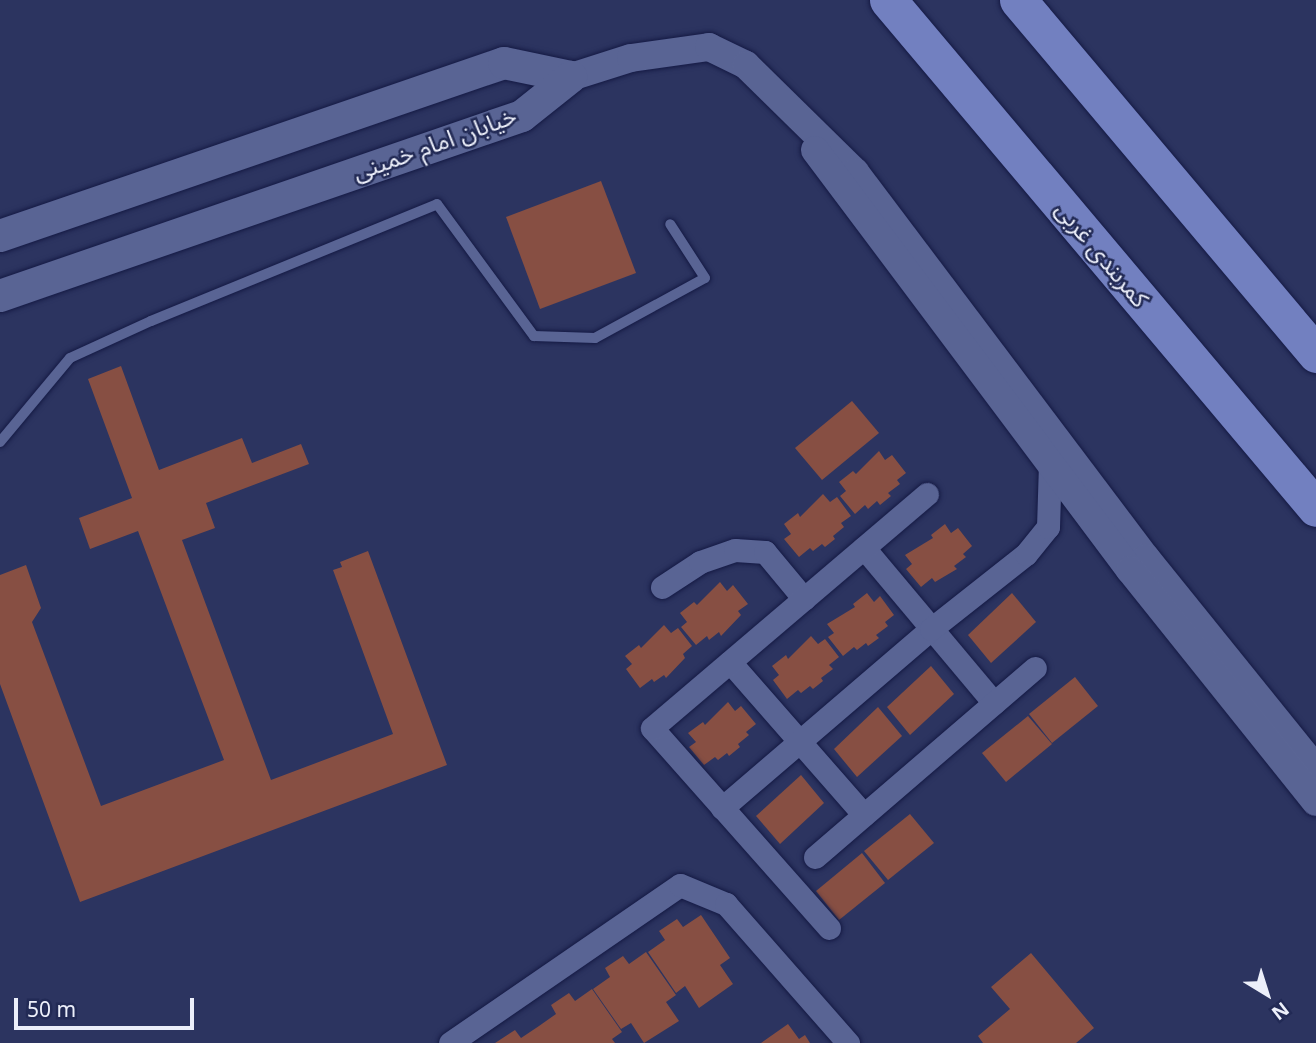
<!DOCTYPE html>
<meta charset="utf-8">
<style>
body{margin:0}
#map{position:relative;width:1316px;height:1043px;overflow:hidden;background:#2c3460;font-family:Georgia,"Noto Sans Arabic",serif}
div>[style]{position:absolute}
.building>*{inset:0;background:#874f43}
.roads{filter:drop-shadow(0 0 2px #151a44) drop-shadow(0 0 2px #151a44)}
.service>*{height:10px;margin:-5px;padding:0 5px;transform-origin:5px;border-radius:5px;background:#596494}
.minor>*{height:23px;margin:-11.5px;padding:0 11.5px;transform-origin:11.5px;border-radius:11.5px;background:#596494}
.tertiary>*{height:28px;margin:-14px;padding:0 14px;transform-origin:14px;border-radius:14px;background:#596494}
.secondary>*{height:32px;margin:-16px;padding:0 16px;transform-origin:16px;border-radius:16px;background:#596494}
.trunk>*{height:37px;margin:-18.5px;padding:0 18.5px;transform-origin:18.5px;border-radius:18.5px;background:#7280c0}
span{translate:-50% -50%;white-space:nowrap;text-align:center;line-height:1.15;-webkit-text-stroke:5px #222a55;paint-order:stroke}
.street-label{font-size:24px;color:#eceffa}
.north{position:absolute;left:1232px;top:959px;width:70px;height:70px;-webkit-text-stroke:5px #222a55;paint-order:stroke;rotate:142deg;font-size:19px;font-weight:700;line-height:28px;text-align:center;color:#eceffa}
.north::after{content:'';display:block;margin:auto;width:24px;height:32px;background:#eceffa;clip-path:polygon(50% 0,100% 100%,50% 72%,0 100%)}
.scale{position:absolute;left:14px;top:998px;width:180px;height:32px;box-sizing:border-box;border:4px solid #eceffa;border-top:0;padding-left:9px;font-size:21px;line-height:24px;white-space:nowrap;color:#eceffa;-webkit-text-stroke:5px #222a55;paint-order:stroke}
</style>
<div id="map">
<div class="building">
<i style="clip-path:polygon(601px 181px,636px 273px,540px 309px,506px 217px)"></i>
<i style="clip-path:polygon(121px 366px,159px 470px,242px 438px,252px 463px,301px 444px,309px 464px,206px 503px,215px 528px,182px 540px,271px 780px,393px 734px,333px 570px,342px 567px,340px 562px,368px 551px,447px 765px,80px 902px,0 684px,0 575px,26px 565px,41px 608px,32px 622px,101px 806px,224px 760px,138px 531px,90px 549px,79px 518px,132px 498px,88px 379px)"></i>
<i style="clip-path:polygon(852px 401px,879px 433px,822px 480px,795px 448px)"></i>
<i style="clip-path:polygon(879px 451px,885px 460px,892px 455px,906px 473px,897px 480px,900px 484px,888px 493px,891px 496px,880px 505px,877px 501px,868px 509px,865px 505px,855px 514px,840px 496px,846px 491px,839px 482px,853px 471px,856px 474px)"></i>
<i style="clip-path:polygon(823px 494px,830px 502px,837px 497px,851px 516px,841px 523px,844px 527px,833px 536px,835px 539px,825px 547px,822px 544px,813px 551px,810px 548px,799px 557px,784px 539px,791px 534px,784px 524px,798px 513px,800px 517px)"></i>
<i style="clip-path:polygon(945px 524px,951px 533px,958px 528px,972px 546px,963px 554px,966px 557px,954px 566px,957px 569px,935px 582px,932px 578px,921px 587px,906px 569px,912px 564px,905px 555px,933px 538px,931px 535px)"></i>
<i style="clip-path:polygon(720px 582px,727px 591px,733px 585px,748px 604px,738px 611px,741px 615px,721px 636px,719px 632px,709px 640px,707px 636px,696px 645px,681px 627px,687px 622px,680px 613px,694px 602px,697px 605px)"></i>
<i style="clip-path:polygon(867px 593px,874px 602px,880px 596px,894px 615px,885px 622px,888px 626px,876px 635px,879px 638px,868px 646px,866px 643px,857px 650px,854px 647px,843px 656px,828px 637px,834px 633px,827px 624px,855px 607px,853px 604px)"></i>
<i style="clip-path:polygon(1012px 593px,1036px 622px,991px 663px,968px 635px)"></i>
<i style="clip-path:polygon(664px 625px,671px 633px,678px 628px,692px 646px,683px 654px,685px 658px,666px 678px,664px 675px,654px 682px,652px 679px,640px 688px,626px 669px,632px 664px,625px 656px,639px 645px,641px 648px)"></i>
<i style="clip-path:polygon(811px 636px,818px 644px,825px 639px,839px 657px,829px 665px,833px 669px,821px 678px,823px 681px,813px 689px,810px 686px,801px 693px,798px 690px,787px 699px,773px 680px,779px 675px,772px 666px,786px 655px,788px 659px)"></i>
<i style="clip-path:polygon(931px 666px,954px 694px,910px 735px,887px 707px)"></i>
<i style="clip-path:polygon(1075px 677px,1098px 706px,1052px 743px,1029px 714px)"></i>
<i style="clip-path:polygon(728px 702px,735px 711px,741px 706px,756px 724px,746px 732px,749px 735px,738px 744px,740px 747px,729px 756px,727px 753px,718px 760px,715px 757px,704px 765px,689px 747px,696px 742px,688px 733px,703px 722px,705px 725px)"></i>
<i style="clip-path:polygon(878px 707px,902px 736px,857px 777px,834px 749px)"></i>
<i style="clip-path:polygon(1028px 716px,1052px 744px,1006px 782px,982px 753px)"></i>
<i style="clip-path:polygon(801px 775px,824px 803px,780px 844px,756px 816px)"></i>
<i style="clip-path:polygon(910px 814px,934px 843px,888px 880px,864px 851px)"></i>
<i style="clip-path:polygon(862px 853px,885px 883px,839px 920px,816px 891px)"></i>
<i style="clip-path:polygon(701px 915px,730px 958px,720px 965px,733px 984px,699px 1008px,685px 986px,676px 993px,648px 952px,665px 940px,659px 931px,677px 919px,683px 927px)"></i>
<i style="clip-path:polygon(646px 952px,676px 995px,666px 1002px,679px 1021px,644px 1043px,631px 1023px,621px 1029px,593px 989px,610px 977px,605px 968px,623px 956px,629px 964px)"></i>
<i style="clip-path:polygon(1031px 953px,1094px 1028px,1076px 1043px,983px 1043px,978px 1036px,1010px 1009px,991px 987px)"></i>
<i style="clip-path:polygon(592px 989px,622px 1032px,612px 1039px,615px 1043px,495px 1043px,515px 1030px,521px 1038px,539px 1026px,556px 1014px,551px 1005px,569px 993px,575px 1001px)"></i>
<i style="clip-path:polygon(788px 1024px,799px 1039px,805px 1035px,810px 1043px,761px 1043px)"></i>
</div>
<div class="roads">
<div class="service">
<i style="left:0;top:442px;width:109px;rotate:-50.2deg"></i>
<i style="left:70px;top:358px;width:89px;rotate:-24.6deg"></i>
<i style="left:151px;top:321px;width:309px;rotate:-22.2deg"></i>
<i style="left:437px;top:204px;width:164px;rotate:53.7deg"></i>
<i style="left:534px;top:336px;width:61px;rotate:1.9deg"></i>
<i style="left:595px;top:338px;width:125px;rotate:-28.6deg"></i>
<i style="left:705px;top:278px;width:64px;rotate:-122.9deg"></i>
</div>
<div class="minor">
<i style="left:864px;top:548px;width:202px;rotate:50deg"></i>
<i style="left:662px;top:587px;width:45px;rotate:-33.3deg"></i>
<i style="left:700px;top:562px;width:37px;rotate:-19deg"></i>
<i style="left:735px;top:550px;width:30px;rotate:4deg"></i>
<i style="left:765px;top:552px;width:61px;rotate:50.3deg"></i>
<i style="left:730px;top:662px;width:203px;rotate:48.8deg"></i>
<i style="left:722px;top:808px;width:275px;rotate:-40.6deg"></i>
<i style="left:931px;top:629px;width:121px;rotate:-38.3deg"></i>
<i style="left:1026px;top:554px;width:35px;rotate:-51deg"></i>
<i style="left:1048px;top:527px;width:62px;rotate:-88.2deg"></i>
<i style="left:815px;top:857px;width:290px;rotate:-40.7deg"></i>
<i style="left:829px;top:928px;width:267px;rotate:-131.5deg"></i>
<i style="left:652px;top:728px;width:361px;rotate:-40.4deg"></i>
<i style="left:450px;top:1043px;width:279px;rotate:-34.5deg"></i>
<i style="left:680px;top:885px;width:50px;rotate:22.4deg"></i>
<i style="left:726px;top:904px;width:185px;rotate:48.7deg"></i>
</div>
<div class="tertiary">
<i style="left:571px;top:77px;width:63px;rotate:-17.6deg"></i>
<i style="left:631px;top:58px;width:79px;rotate:-8deg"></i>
<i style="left:709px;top:47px;width:41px;rotate:25.9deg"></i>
<i style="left:746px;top:65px;width:153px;rotate:44.5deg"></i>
<i style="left:855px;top:172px;width:483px;rotate:53deg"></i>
<i style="left:1146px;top:558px;width:271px;rotate:51.1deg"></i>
<i style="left:815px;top:150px;width:525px;rotate:53.13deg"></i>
<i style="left:1130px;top:570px;width:297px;rotate:51.3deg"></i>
</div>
<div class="secondary">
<i style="left:0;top:236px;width:533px;rotate:-18.94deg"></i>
<i style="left:504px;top:63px;width:68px;rotate:11.8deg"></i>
<i style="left:0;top:296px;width:552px;rotate:-19.03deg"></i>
<i style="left:522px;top:116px;width:63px;rotate:-38.5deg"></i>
</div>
<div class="trunk">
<i style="left:888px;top:0;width:664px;rotate:49.89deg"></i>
<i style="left:1018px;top:0;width:463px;rotate:49.9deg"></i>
</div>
</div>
<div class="street-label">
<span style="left:435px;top:145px;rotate:-20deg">خیابان امام خمینی</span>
<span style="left:1101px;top:255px;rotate:50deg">کمربندی غربی</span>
</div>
<div class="north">N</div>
<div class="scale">50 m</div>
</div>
